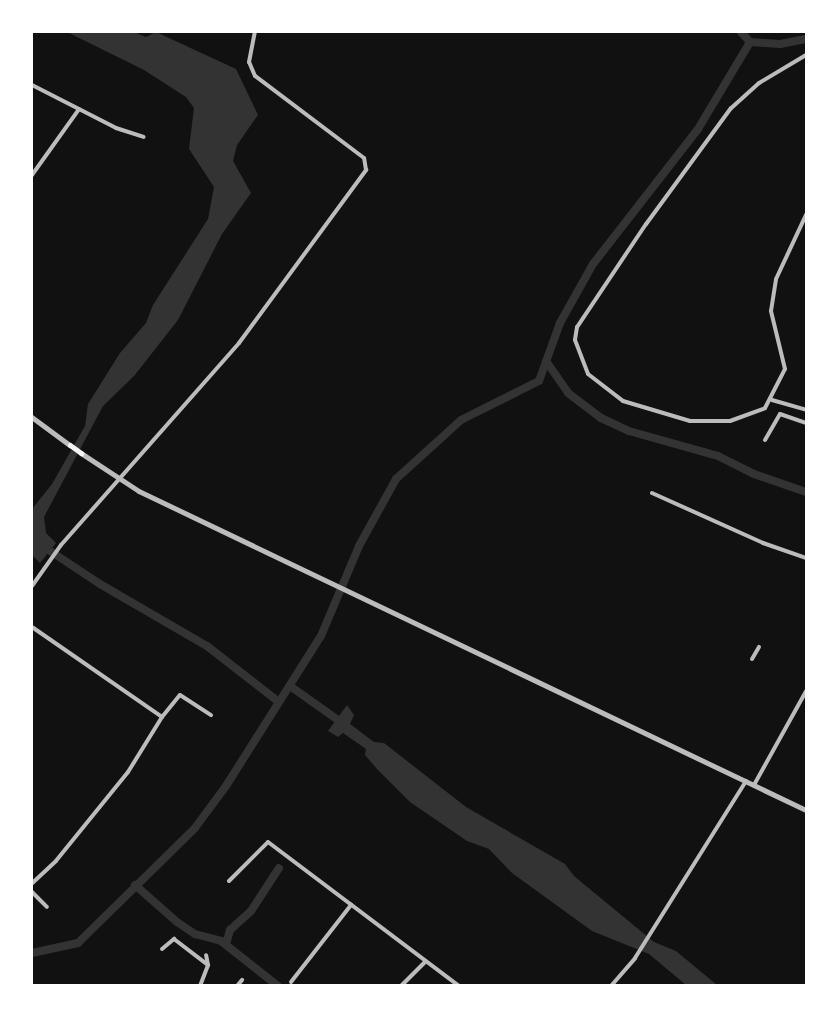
<!DOCTYPE html>
<style>
body{margin:0}
#map{position:relative;width:838px;height:1017px;overflow:hidden;background:#111;font-family:"Source Sans 3",sans-serif}
div>[style]{position:absolute}
.water>*{inset:0;background:#333}
.canal>*{height:8px;margin:-4px;padding:0 4px;transform-origin:4px;border-radius:4px;background:#333}
.minor>*{height:4px;margin:-2px;padding:0 2px;transform-origin:2px;border-radius:2px;background:#bcbcbc}
.tertiary>*{height:4.5px;margin:-2.25px;padding:0 2.25px;transform-origin:2.25px;border-radius:2.25px;background:#bcbcbc}
.secondary>*{height:5px;margin:-2.5px;padding:0 2.5px;transform-origin:2.5px;border-radius:2.5px;background:#f5f5f5}
span{translate:-50% -50%;white-space:nowrap;text-align:center;line-height:1.15;-webkit-text-stroke:6px #fff;paint-order:stroke}
.frame{position:absolute;inset:0;border:33px solid #fff;pointer-events:none}
</style>
<div id="map">
<div class="water">
<i style="clip-path:polygon(67px 32px,134px 32px,146px 37px,156px 32px,236px 69px,258px 115px,237px 145px,233px 161px,251px 193px,222px 234px,178px 320px,134px 376px,103px 406px,44px 517px,46px 533px,56px 543px,40px 563px,32px 555px,32px 509px,52px 484px,85px 426px,88px 404px,120px 353px,146px 323px,153px 305px,208px 219px,214px 187px,189px 149px,194px 108px,186px 97px,144px 70px)"></i>
<i style="clip-path:polygon(347px 705px,354px 715px,350px 724px,374px 742px,384px 743px,466px 807px,565px 864px,574px 876px,654px 942px,676px 951px,717px 985px,686px 985px,649px 954px,592px 931px,512px 873px,489px 849px,467px 841px,410px 802px,377px 769px,365px 755px,366px 749px,343px 733px,338px 737px,328px 731px)"></i>
</div>
<div class="canal">
<i style="left:741px;top:32px;width:13px;rotate:48deg"></i>
<i style="left:750px;top:42px;width:30px;rotate:4deg"></i>
<i style="left:780px;top:44px;width:26px;rotate:-11deg"></i>
<i style="left:546px;top:361px;width:39px;rotate:55deg"></i>
<i style="left:568px;top:393px;width:41px;rotate:37.1deg"></i>
<i style="left:601px;top:418px;width:31px;rotate:25deg"></i>
<i style="left:629px;top:431px;width:92px;rotate:15.7deg"></i>
<i style="left:718px;top:456px;width:40px;rotate:26.6deg"></i>
<i style="left:754px;top:474px;width:55px;rotate:19.1deg"></i>
<i style="left:32px;top:539px;width:82px;rotate:33.5deg"></i>
<i style="left:100px;top:584px;width:124px;rotate:30.1deg"></i>
<i style="left:207px;top:646px;width:91px;rotate:37.9deg"></i>
<i style="left:290px;top:686px;width:67px;rotate:35.3deg"></i>
<i style="left:135px;top:885px;width:56px;rotate:41.4deg"></i>
<i style="left:177px;top:922px;width:22px;rotate:34deg"></i>
<i style="left:195px;top:934px;width:27px;rotate:15deg"></i>
<i style="left:221px;top:941px;width:73px;rotate:38.3deg"></i>
<i style="left:226px;top:944px;width:15px;rotate:-74deg"></i>
<i style="left:230px;top:930px;width:28px;rotate:-42deg"></i>
<i style="left:251px;top:911px;width:51px;rotate:-56.9deg"></i>
<i style="left:32px;top:953px;width:47px;rotate:-12.3deg"></i>
<i style="left:78px;top:943px;width:164px;rotate:-44.5deg"></i>
<i style="left:195px;top:828px;width:52px;rotate:-53.6deg"></i>
<i style="left:226px;top:786px;width:178px;rotate:-57.7deg"></i>
<i style="left:321px;top:636px;width:98px;rotate:-67.1deg"></i>
<i style="left:359px;top:546px;width:77px;rotate:-61.1deg"></i>
<i style="left:396px;top:479px;width:88px;rotate:-42.2deg"></i>
<i style="left:461px;top:420px;width:87px;rotate:-26.6deg"></i>
<i style="left:539px;top:381px;width:62px;rotate:-70.1deg"></i>
<i style="left:560px;top:323px;width:68px;rotate:-60.8deg"></i>
<i style="left:593px;top:264px;width:171px;rotate:-52.1deg"></i>
<i style="left:698px;top:129px;width:101px;rotate:-59.1deg"></i>
</div>
<div class="minor">
<i style="left:806px;top:55px;width:55px;rotate:149.2deg"></i>
<i style="left:759px;top:83px;width:38px;rotate:138deg"></i>
<i style="left:731px;top:108px;width:144px;rotate:126.2deg"></i>
<i style="left:646px;top:224px;width:124px;rotate:123.8deg"></i>
<i style="left:577px;top:327px;width:13px;rotate:99deg"></i>
<i style="left:575px;top:340px;width:36px;rotate:69deg"></i>
<i style="left:588px;top:374px;width:44px;rotate:37.6deg"></i>
<i style="left:623px;top:401px;width:70px;rotate:16.6deg"></i>
<i style="left:690px;top:421px;width:40px"></i>
<i style="left:730px;top:421px;width:37px;rotate:-20deg"></i>
<i style="left:765px;top:408px;width:44px;rotate:-62.9deg"></i>
<i style="left:785px;top:369px;width:60px;rotate:-103.6deg"></i>
<i style="left:771px;top:311px;width:32px;rotate:-81deg"></i>
<i style="left:776px;top:279px;width:71px;rotate:-64.9deg"></i>
<i style="left:32px;top:85px;width:94px;rotate:27.1deg"></i>
<i style="left:116px;top:128px;width:29px;rotate:18deg"></i>
<i style="left:32px;top:175px;width:81px;rotate:-54.5deg"></i>
<i style="left:772px;top:400px;width:35px;rotate:16deg"></i>
<i style="left:765px;top:440px;width:30px;rotate:-60deg"></i>
<i style="left:780px;top:414px;width:28px;rotate:19deg"></i>
<i style="left:652px;top:493px;width:122px;rotate:24.2deg"></i>
<i style="left:763px;top:543px;width:46px;rotate:19.2deg"></i>
<i style="left:32px;top:586px;width:50px;rotate:-54.7deg"></i>
<i style="left:61px;top:545px;width:269px;rotate:-48.6deg"></i>
<i style="left:239px;top:343px;width:215px;rotate:-53.7deg"></i>
<i style="left:366px;top:170px;width:12px;rotate:-99deg"></i>
<i style="left:364px;top:158px;width:136px;rotate:-143deg"></i>
<i style="left:255px;top:76px;width:15px;rotate:-113deg"></i>
<i style="left:249px;top:62px;width:31px;rotate:-79deg"></i>
<i style="left:32px;top:627px;width:158px;rotate:34.7deg"></i>
<i style="left:162px;top:717px;width:65px;rotate:121.7deg"></i>
<i style="left:128px;top:772px;width:114px;rotate:129deg"></i>
<i style="left:56px;top:861px;width:33px;rotate:137deg"></i>
<i style="left:752px;top:659px;width:14px;rotate:-60deg"></i>
<i style="left:162px;top:717px;width:28px;rotate:-51deg"></i>
<i style="left:180px;top:695px;width:37px;rotate:33deg"></i>
<i style="left:754px;top:785px;width:107px;rotate:-61deg"></i>
<i style="left:229px;top:881px;width:55px;rotate:-45deg"></i>
<i style="left:268px;top:842px;width:239px;rotate:37deg"></i>
<i style="left:32px;top:892px;width:21px;rotate:45deg"></i>
<i style="left:162px;top:949px;width:16px;rotate:-40deg"></i>
<i style="left:174px;top:939px;width:43px;rotate:37.4deg"></i>
<i style="left:291px;top:982px;width:98px;rotate:-52.1deg"></i>
<i style="left:200px;top:986px;width:22px;rotate:-69deg"></i>
<i style="left:208px;top:965px;width:10px;rotate:-101deg"></i>
<i style="left:237px;top:986px;width:8px;rotate:-50deg"></i>
<i style="left:401px;top:986px;width:35px;rotate:-45deg"></i>
<i style="left:611px;top:986px;width:37px;rotate:-49deg"></i>
<i style="left:635px;top:958px;width:209px;rotate:-57.9deg"></i>
</div>
<div class="tertiary">
<i style="left:32px;top:417px;width:47px;rotate:36.4deg"></i>
<i style="left:81px;top:453px;width:69px;rotate:33.2deg"></i>
<i style="left:139px;top:491px;width:739px;rotate:25.56deg"></i>
</div>
<div class="secondary">
<i style="left:70px;top:445px;width:14px;rotate:36deg"></i>
</div>
<div class="frame"></div>
</div>
